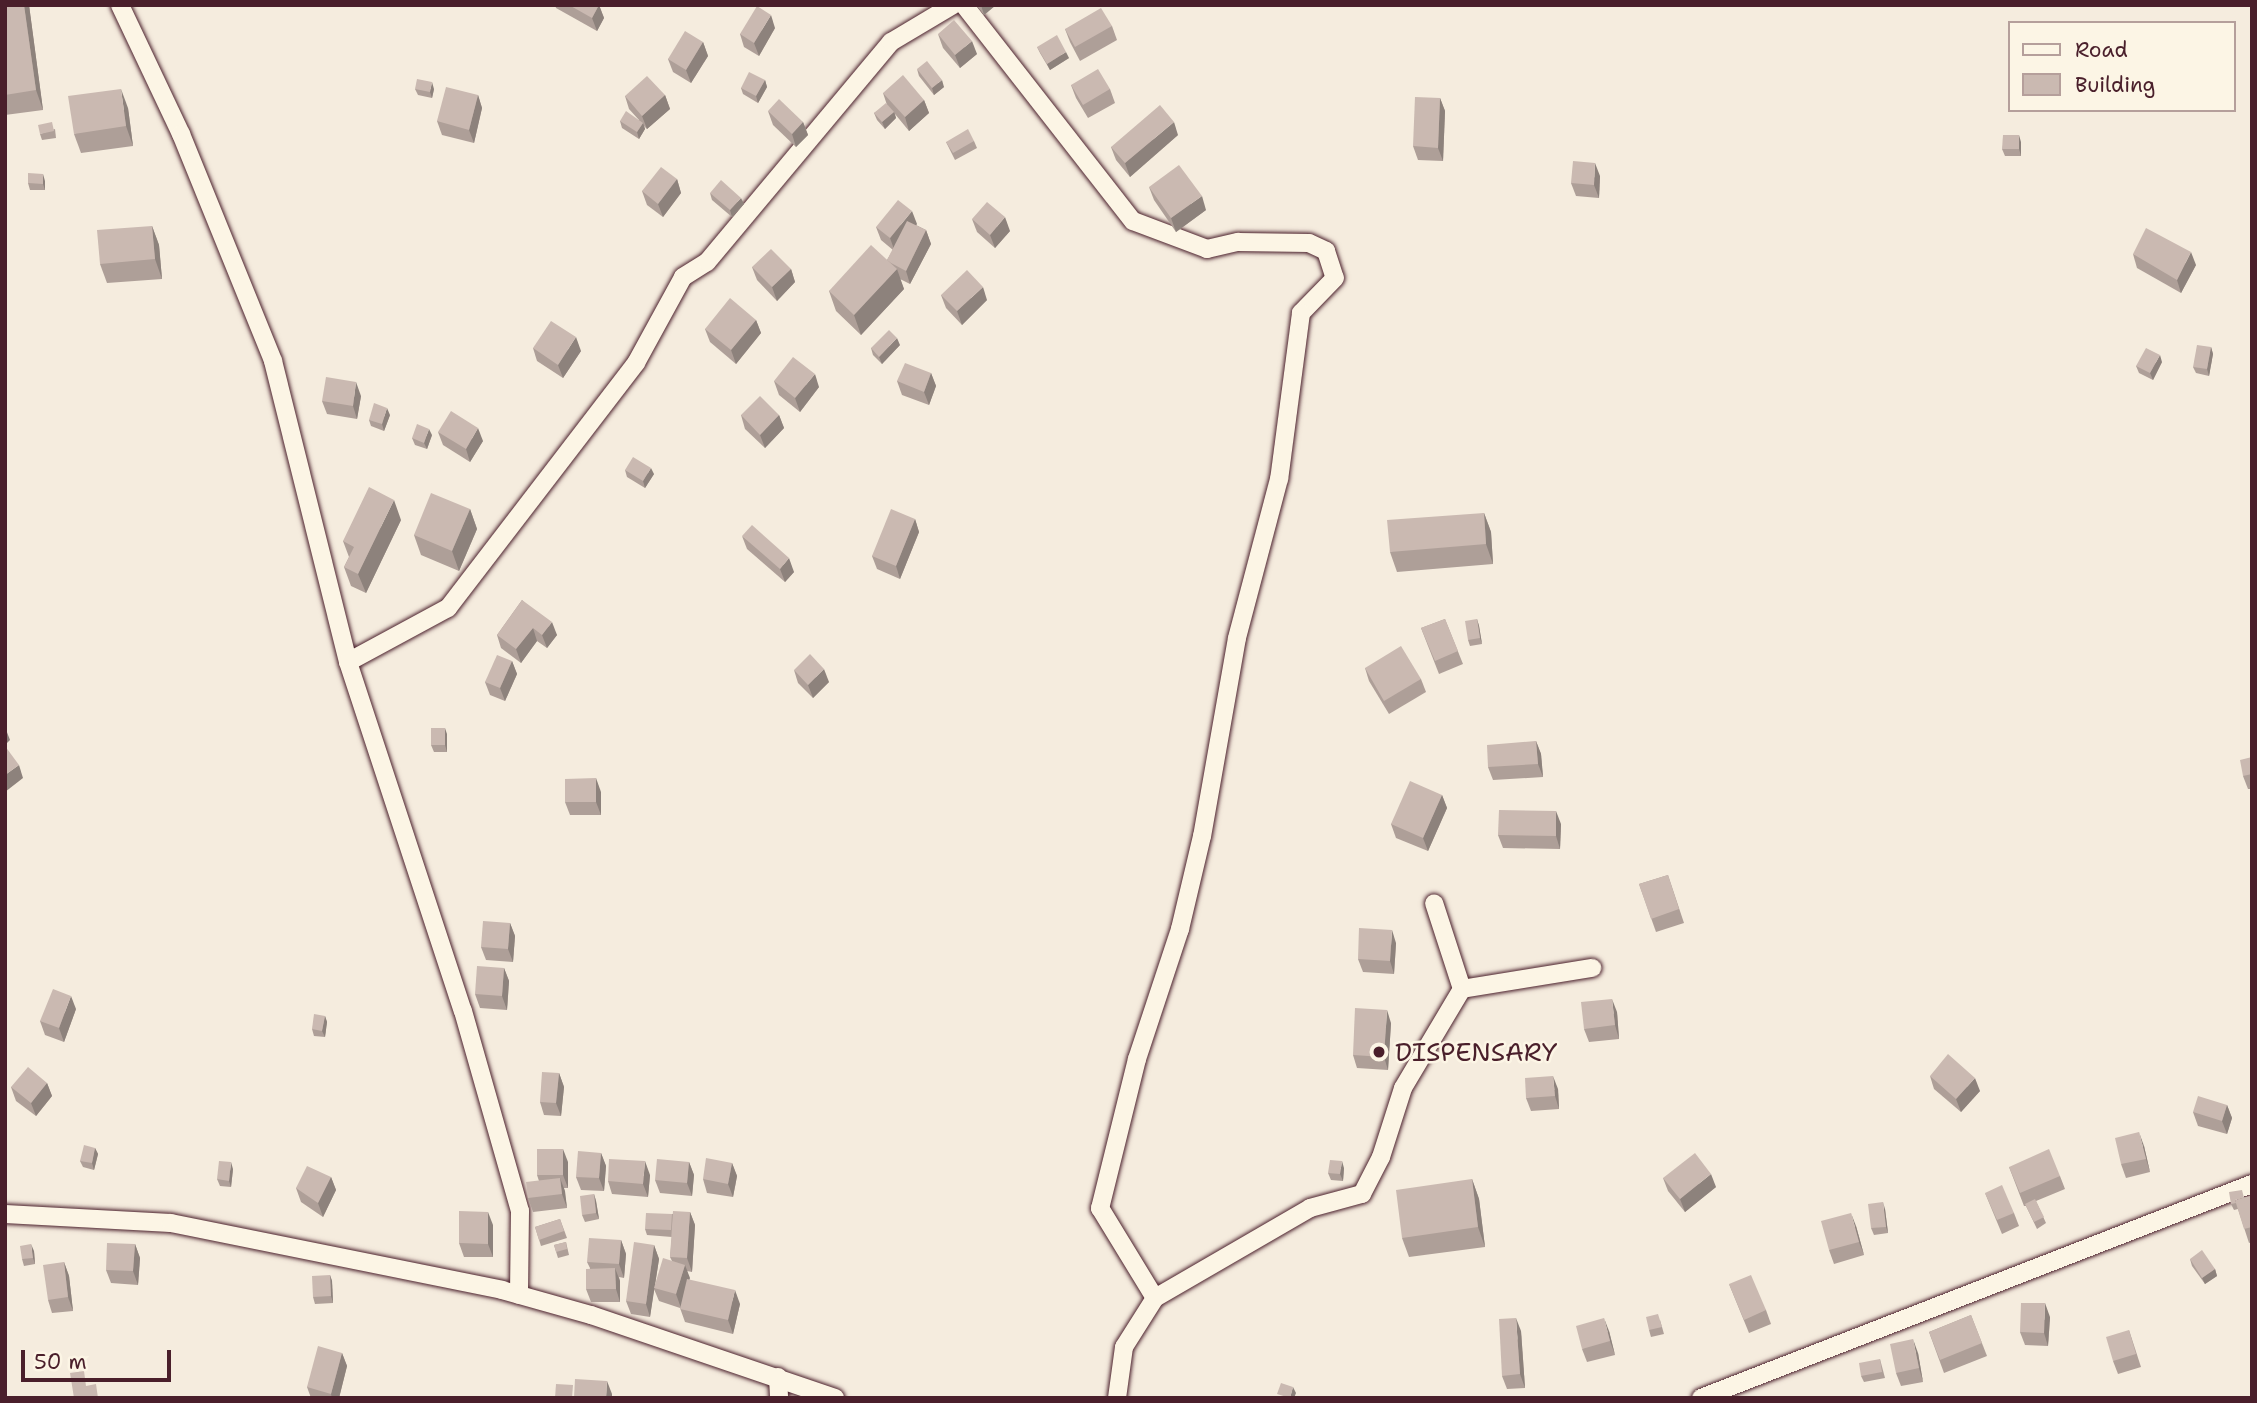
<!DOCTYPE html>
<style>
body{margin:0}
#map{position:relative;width:2257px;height:1403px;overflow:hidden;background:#f5ecde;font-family:"Shantell Sans",sans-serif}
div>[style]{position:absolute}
.roads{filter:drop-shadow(0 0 2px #4a1f2b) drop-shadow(0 0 2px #4a1f2b)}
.minor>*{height:18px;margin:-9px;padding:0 9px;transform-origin:9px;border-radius:9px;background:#fcf5e5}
.wall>*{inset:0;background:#ae9f98}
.shaded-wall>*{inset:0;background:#8d827c}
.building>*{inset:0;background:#cab9b1}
.dots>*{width:19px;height:19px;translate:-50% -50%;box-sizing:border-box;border:4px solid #fcf5e5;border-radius:50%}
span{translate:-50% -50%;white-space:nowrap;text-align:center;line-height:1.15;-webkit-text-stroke:5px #fcf5e5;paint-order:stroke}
.poi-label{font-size:26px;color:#4a1f2b}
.left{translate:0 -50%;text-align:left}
.frame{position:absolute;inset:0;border:7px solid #4a1f2b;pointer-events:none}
.legend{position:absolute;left:2008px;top:21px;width:228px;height:91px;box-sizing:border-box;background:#fcf5e5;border:2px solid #b59f9b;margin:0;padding:9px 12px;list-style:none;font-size:21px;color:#4a1f2b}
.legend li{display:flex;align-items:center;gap:14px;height:35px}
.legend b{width:35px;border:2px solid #b59f9b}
.scale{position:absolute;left:21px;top:1350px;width:150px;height:32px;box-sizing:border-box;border:4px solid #4a1f2b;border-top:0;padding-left:9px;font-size:21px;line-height:24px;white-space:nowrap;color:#4a1f2b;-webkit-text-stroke:5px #fcf5e5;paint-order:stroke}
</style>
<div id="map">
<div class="roads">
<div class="minor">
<i style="left:120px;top:5px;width:143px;rotate:64.7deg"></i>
<i style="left:181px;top:134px;width:245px;rotate:67.9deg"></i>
<i style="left:273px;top:361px;width:310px;rotate:76deg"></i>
<i style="left:348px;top:662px;width:367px;rotate:71.8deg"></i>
<i style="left:463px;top:1011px;width:208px;rotate:74.1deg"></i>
<i style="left:520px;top:1211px;width:84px;rotate:90.7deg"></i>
<i style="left:964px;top:5px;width:274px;rotate:52deg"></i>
<i style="left:1133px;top:221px;width:79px;rotate:20.7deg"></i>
<i style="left:1207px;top:249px;width:32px;rotate:-13deg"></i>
<i style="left:1238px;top:242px;width:71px;rotate:0.8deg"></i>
<i style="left:1309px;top:243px;width:19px;rotate:25deg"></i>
<i style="left:1326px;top:251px;width:28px;rotate:72deg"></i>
<i style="left:1335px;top:278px;width:49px;rotate:134.2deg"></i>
<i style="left:1301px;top:313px;width:167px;rotate:97.5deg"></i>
<i style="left:1279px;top:479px;width:164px;rotate:104.8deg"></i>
<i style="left:1237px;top:638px;width:201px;rotate:100deg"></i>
<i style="left:1202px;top:836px;width:96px;rotate:103.3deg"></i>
<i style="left:1180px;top:929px;width:137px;rotate:108.3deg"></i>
<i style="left:1137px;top:1059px;width:154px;rotate:103.9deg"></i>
<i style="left:1100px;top:1208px;width:105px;rotate:58.6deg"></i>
<i style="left:1155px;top:1298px;width:58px;rotate:122.3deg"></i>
<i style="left:1124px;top:1347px;width:51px;rotate:97.8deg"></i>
<i style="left:348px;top:662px;width:114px;rotate:-28.4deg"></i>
<i style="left:448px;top:608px;width:309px;rotate:-52.5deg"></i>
<i style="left:636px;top:363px;width:98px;rotate:-61.3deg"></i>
<i style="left:683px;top:277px;width:28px;rotate:-32deg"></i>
<i style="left:707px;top:262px;width:287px;rotate:-50.1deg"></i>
<i style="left:891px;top:42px;width:72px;rotate:-30.8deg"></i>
<i style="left:1462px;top:989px;width:132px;rotate:-9.2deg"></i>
<i style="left:5px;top:1214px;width:166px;rotate:3.1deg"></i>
<i style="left:171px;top:1223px;width:338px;rotate:11.4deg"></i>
<i style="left:502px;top:1290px;width:92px;rotate:15.7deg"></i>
<i style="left:591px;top:1315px;width:258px;rotate:18.8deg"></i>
<i style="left:1155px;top:1298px;width:179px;rotate:-30.1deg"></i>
<i style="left:1310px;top:1208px;width:54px;rotate:-15.1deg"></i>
<i style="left:1362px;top:1194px;width:42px;rotate:-62.8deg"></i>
<i style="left:1381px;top:1157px;width:72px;rotate:-72.3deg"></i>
<i style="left:1403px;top:1088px;width:115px;rotate:-59.2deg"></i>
<i style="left:1462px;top:989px;width:90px;rotate:-108deg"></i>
<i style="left:778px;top:1377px;width:21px;rotate:87deg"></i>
<i style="left:1701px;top:1398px;width:591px;rotate:-21.23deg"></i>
</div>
</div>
<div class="wall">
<i style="clip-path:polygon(5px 5px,29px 5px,43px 110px,5px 115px)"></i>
<i style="clip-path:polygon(555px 5px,599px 5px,604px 18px,597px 31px,556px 8px)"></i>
<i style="clip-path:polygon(976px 5px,996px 5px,984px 15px)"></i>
<i style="clip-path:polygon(1112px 26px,1117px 40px,1080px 61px,1070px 42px,1065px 29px)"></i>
<i style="clip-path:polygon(775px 28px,759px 56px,744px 47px,740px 34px)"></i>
<i style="clip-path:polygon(938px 34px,977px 54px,960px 68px,943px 48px)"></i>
<i style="clip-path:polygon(703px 42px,708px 56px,691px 83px,673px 72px,668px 59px)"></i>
<i style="clip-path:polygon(1037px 47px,1069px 58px,1050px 70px,1040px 53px)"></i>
<i style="clip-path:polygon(917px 69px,944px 87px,934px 95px,919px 76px)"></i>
<i style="clip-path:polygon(765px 80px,767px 87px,758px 103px,743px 94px,741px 88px)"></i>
<i style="clip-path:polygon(1071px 85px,1110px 89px,1115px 103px,1088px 118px,1076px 98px)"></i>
<i style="clip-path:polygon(415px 89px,434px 89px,432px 98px,418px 95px)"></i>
<i style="clip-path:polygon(883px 93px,924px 100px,929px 113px,909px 131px,895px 114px,896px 118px,885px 129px,877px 120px,874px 113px,887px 105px)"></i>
<i style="clip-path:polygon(478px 95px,482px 108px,474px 143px,442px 135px,437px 121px)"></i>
<i style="clip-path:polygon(665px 95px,670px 109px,647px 129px,644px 126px,645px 129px,639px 139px,622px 128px,620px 121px,639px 120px,629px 109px,625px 96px)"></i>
<i style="clip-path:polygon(1440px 98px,1445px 111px,1443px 161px,1418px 160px,1413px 146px)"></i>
<i style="clip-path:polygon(128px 108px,133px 146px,81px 153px,74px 134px)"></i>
<i style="clip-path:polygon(768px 111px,803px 122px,808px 135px,796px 147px,773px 125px)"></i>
<i style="clip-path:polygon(55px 129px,56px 138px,42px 140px,40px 134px)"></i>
<i style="clip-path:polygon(1178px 135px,1130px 177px,1116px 160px,1111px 147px)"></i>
<i style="clip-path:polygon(974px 141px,977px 148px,955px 160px,946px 142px)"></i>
<i style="clip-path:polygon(2021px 142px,2021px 156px,2005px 156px,2002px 149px)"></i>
<i style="clip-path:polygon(1600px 176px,1599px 198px,1576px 196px,1571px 183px)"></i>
<i style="clip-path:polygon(677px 179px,681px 193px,663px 217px,647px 205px,642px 191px)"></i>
<i style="clip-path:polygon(45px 181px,45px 190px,30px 190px,28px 183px)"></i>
<i style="clip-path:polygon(1149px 187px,1206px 210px,1176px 232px,1154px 200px)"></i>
<i style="clip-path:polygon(710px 193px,744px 204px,732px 217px,712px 200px)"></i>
<i style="clip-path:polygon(972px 219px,1010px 231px,995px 248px,977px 232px)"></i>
<i style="clip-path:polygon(917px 224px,916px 225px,926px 230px,931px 244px,910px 284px,900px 279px,904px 289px,861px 335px,836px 311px,829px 291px,887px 260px,893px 250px,881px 240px,876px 227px)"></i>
<i style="clip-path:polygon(152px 226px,159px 245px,162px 279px,107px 283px,100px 264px)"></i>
<i style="clip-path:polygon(2133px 254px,2196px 265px,2181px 293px,2137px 268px)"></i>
<i style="clip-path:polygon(752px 267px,791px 269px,795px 282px,777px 301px,757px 280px)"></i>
<i style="clip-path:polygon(941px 295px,987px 300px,962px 325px,946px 308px)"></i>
<i style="clip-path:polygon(756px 320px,761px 333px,736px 364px,710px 342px,705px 329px)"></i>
<i style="clip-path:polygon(900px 345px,882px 364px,873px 355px,871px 348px)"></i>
<i style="clip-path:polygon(2211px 347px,2213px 354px,2209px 376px,2196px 373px,2193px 367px)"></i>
<i style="clip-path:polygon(533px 348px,581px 351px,563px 378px,537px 361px)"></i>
<i style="clip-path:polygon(2162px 362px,2153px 380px,2139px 373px,2136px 366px)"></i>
<i style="clip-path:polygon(931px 373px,936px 386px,929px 405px,902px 395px,897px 381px)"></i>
<i style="clip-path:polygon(774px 381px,819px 387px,800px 412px,779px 395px)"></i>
<i style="clip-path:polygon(361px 396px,357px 419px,327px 414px,322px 401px)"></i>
<i style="clip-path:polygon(390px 415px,384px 431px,371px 426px,369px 420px)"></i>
<i style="clip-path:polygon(741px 415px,779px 415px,784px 428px,765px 448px,745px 429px)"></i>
<i style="clip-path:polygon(438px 432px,483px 441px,470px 462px,443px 445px)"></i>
<i style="clip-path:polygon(432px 435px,427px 449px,415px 445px,412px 438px)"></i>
<i style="clip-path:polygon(625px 470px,654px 474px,645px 488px,627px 477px)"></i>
<i style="clip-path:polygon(470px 509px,477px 529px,459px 571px,421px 555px,414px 535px)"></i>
<i style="clip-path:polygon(1484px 513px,1491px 532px,1493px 564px,1397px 572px,1390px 552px)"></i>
<i style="clip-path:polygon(915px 519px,919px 532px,900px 579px,877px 569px,872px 556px)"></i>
<i style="clip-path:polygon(401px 520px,366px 593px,351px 586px,344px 567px,349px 557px,343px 541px)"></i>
<i style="clip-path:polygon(742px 536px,794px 572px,785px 582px,747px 549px)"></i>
<i style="clip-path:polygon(522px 600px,557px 635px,547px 648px,537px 641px,521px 663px,501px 648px,497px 635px)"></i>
<i style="clip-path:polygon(1445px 619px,1463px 664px,1439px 674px,1421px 628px)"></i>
<i style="clip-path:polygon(1477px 619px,1479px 626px,1482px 644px,1470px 646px,1468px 640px)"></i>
<i style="clip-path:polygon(512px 661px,517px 674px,505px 701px,490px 695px,485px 682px)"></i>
<i style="clip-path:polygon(1365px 668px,1421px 679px,1426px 692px,1389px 714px,1369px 681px)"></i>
<i style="clip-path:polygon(794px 670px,829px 682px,813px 698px,798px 683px)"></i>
<i style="clip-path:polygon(447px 734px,447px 752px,434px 752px,431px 745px)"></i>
<i style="clip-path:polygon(1536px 741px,1541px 754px,1543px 777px,1493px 780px,1488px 767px)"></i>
<i style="clip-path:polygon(2252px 757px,2252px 789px,2248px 789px,2243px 776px)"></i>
<i style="clip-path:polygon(601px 792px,601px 815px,570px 815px,565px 802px)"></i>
<i style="clip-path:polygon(1442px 795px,1447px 808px,1428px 851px,1396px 838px,1391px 824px)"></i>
<i style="clip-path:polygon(1561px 824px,1560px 849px,1503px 848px,1498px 835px)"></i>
<i style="clip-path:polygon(1668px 875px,1684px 923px,1656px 932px,1639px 884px)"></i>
<i style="clip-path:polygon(510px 923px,515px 936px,513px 962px,486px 960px,481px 947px)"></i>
<i style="clip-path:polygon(1396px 943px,1394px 974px,1363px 972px,1358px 959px)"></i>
<i style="clip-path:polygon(504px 968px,509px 981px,507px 1010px,480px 1008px,475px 994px)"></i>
<i style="clip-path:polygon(76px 1009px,64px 1042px,45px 1035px,40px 1021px)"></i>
<i style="clip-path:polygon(1617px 1012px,1619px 1039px,1589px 1042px,1584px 1029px)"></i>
<i style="clip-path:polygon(325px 1016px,327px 1022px,325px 1037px,314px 1036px,312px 1029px)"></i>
<i style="clip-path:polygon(1391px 1023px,1388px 1070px,1357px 1068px,1353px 1055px)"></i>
<i style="clip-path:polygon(559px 1073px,564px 1087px,561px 1116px,544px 1115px,540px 1102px)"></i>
<i style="clip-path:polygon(1930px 1076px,1980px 1091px,1961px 1112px,1934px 1089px)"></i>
<i style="clip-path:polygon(47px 1083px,52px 1096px,36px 1116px,16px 1101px,11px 1087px)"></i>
<i style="clip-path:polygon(1558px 1089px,1559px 1109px,1531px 1111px,1526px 1098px)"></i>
<i style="clip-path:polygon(2227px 1105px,2232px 1118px,2227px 1134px,2198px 1126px,2193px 1112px)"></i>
<i style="clip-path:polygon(2144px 1146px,2150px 1172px,2126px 1178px,2121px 1164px)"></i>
<i style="clip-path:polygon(95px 1148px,98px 1154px,94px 1170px,83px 1167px,80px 1161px)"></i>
<i style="clip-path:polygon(601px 1153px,606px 1166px,604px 1191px,581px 1190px,576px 1177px)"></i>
<i style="clip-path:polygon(568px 1162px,568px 1188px,564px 1188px,567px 1208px,533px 1212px,528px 1198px,539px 1181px,537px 1175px)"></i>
<i style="clip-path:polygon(689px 1162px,694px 1175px,692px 1196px,660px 1193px,655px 1180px)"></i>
<i style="clip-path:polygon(732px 1163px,737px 1176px,733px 1197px,707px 1193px,703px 1179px)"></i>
<i style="clip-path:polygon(2009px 1167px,2060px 1176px,2065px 1189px,2036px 1201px,2046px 1223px,2037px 1229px,2026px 1206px,2024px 1206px)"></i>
<i style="clip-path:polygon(1344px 1168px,1343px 1181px,1331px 1180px,1328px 1173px)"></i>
<i style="clip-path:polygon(233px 1169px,231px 1187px,220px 1186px,217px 1179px)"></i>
<i style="clip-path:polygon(650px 1175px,648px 1197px,612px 1194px,608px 1181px)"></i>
<i style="clip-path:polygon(331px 1177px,336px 1190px,323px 1217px,301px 1202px,296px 1188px)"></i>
<i style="clip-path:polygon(1663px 1178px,1716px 1187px,1685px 1212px,1668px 1191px)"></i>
<i style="clip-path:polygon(1472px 1179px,1479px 1199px,1485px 1247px,1409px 1257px,1402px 1238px)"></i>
<i style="clip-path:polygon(1985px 1193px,2014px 1213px,2019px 1226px,2002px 1234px)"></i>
<i style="clip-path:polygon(594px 1194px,596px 1201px,599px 1219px,585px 1222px,582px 1215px)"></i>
<i style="clip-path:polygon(2245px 1197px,2252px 1201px,2252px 1242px,2249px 1243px,2238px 1209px,2234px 1210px,2231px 1204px)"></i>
<i style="clip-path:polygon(1885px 1209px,1888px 1233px,1874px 1235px,1871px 1228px)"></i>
<i style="clip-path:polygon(690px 1212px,695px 1225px,692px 1272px,687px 1271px,689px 1280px,740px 1304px,733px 1334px,685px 1322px,680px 1308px,659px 1301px,654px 1289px,650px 1317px,631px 1314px,626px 1301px,654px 1245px,659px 1259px,655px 1285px,672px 1261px,670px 1257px,672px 1237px,647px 1235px,645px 1229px,672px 1214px)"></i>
<i style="clip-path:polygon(560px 1219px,567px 1238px,541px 1246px,535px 1227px)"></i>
<i style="clip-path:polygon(493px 1225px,493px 1257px,464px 1257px,459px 1243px)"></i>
<i style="clip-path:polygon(1856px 1226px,1864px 1255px,1834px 1264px,1829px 1250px)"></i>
<i style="clip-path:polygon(621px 1240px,626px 1254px,624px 1278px,619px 1277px,620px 1281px,620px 1302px,591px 1302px,586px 1289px,590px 1268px,587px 1262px)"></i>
<i style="clip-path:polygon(566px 1242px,569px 1255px,558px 1258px,554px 1245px)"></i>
<i style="clip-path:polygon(135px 1244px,140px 1258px,138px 1285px,111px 1283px,106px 1270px)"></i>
<i style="clip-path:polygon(34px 1251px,35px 1264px,24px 1266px,22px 1259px)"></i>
<i style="clip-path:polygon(2190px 1259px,2215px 1269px,2217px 1276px,2205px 1284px,2192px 1266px)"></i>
<i style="clip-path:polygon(64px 1262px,69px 1276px,73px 1311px,52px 1313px,48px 1300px)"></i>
<i style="clip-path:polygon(330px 1275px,332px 1281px,333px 1303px,315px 1304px,313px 1297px)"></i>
<i style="clip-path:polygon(1729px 1284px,1766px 1310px,1771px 1324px,1749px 1333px)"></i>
<i style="clip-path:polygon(1971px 1315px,1987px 1356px,1944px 1373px,1929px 1332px)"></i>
<i style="clip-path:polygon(2050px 1317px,2048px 1346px,2025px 1345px,2020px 1332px)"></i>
<i style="clip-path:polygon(1660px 1320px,1664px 1334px,1651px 1337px,1649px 1330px)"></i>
<i style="clip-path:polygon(2129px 1330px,2141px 1367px,2118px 1374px,2113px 1361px)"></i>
<i style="clip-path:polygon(1521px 1331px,1525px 1388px,1507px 1389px,1502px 1376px)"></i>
<i style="clip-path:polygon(1609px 1331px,1615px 1355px,1587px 1362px,1582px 1349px)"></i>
<i style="clip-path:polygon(342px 1353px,347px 1366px,339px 1398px,311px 1398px,307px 1387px)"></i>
<i style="clip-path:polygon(1918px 1353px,1923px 1382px,1901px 1386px,1896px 1373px)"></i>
<i style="clip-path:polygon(1880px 1359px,1885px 1378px,1864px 1382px,1861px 1376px)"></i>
</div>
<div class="shaded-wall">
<i style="clip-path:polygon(24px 5px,29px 5px,43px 110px,36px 90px)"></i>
<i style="clip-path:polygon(599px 5px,604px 18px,597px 31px,592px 18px)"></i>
<i style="clip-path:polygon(981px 5px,996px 5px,984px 15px)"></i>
<i style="clip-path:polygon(771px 15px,775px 28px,759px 56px,754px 43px)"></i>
<i style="clip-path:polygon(972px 41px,977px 54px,960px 68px,955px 55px)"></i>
<i style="clip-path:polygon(703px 42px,708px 56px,691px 83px,686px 70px)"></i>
<i style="clip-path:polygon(1066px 52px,1069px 58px,1050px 70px,1047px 64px)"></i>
<i style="clip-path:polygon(765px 80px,767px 87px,758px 103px,756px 96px)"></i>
<i style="clip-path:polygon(942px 80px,944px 87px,934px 95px,932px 88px)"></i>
<i style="clip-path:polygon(432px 82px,434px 89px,432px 98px,430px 92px)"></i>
<i style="clip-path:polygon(121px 89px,128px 108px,133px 146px,126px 126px)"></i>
<i style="clip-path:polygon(478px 95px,482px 108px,474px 143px,469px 130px)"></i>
<i style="clip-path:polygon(665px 95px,670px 109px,647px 129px,642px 116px)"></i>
<i style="clip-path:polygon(1440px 98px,1445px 111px,1443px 161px,1438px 148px)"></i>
<i style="clip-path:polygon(924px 100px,929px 113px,909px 131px,905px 117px)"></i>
<i style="clip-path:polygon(894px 112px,896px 118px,885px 129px,882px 122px)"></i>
<i style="clip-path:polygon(803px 122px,808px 135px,796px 147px,792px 134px)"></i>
<i style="clip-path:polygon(1174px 122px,1178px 135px,1130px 177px,1125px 163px)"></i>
<i style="clip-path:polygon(643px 123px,645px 129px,639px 139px,637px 132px)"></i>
<i style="clip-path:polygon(2019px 135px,2021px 142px,2021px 156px,2019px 149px)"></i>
<i style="clip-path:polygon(1595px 163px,1600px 176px,1599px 198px,1594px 185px)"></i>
<i style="clip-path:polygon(43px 174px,45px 181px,45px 190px,43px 184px)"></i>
<i style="clip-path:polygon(677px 179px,681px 193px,663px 217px,658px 204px)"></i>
<i style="clip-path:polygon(1202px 196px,1206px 210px,1176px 232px,1171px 218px)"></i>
<i style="clip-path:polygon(741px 198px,744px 204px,732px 217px,730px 210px)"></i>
<i style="clip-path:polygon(912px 211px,917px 224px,895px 252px,890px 238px)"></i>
<i style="clip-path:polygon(1005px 217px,1010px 231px,995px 248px,990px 235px)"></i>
<i style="clip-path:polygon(152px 226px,159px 245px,162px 279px,155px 259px)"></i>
<i style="clip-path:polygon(926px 230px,931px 244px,910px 284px,906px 271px)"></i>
<i style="clip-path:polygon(2191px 252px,2196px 265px,2181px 293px,2177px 280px)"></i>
<i style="clip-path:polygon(791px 269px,795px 282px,777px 301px,772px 287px)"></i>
<i style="clip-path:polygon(897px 269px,904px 289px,861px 335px,854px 315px)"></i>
<i style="clip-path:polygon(983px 287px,987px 300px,962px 325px,957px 311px)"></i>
<i style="clip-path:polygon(756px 320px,761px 333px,736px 364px,731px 350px)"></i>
<i style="clip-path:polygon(576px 337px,581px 351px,563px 378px,558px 365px)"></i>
<i style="clip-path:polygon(897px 338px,900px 345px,882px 364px,879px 357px)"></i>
<i style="clip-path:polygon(2211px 347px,2213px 354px,2209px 376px,2207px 369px)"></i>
<i style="clip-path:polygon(2160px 355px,2162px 362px,2153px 380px,2150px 373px)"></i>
<i style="clip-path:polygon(931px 373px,936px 386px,929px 405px,924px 392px)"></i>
<i style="clip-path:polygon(815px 374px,819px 387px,800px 412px,795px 398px)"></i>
<i style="clip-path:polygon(356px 382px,361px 396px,357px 419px,353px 406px)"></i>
<i style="clip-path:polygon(387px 408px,390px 415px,384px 431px,382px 424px)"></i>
<i style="clip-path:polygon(779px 415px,784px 428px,765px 448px,760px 435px)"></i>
<i style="clip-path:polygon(478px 428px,483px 441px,470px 462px,466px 449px)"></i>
<i style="clip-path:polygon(429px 429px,432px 435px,427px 449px,424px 443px)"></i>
<i style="clip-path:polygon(651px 468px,654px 474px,645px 488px,643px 481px)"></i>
<i style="clip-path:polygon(394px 500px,401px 520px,366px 593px,358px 574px)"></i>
<i style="clip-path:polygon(470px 509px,477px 529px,459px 571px,452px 551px)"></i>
<i style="clip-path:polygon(1484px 513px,1491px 532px,1493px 564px,1486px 544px)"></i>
<i style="clip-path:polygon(915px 519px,919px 532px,900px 579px,896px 566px)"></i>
<i style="clip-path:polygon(789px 558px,794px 572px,785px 582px,780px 569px)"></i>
<i style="clip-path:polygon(1477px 619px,1479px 626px,1482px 644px,1480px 638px)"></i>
<i style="clip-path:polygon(552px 622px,557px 635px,547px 648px,542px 635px)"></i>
<i style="clip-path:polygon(533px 628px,537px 641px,521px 663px,516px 649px)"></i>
<i style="clip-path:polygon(512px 661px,517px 674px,505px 701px,500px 688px)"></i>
<i style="clip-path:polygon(824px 669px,829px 682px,813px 698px,808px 685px)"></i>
<i style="clip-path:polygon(5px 727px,10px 740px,5px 745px)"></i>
<i style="clip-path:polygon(445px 728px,447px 734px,447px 752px,445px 745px)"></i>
<i style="clip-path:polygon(1536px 741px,1541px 754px,1543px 777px,1538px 764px)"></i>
<i style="clip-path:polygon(19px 765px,23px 778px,5px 792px,5px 775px)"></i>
<i style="clip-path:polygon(596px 778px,601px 792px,601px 815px,596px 802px)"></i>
<i style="clip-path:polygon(1442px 795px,1447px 808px,1428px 851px,1423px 838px)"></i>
<i style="clip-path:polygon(1556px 811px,1561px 824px,1560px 849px,1556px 836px)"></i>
<i style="clip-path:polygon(510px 923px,515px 936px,513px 962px,508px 949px)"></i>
<i style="clip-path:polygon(1392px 930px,1396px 943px,1394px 974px,1390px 961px)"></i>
<i style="clip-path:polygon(504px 968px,509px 981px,507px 1010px,502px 996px)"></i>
<i style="clip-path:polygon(71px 996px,76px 1009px,64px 1042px,59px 1028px)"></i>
<i style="clip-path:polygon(1612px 999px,1617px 1012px,1619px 1039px,1615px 1025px)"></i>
<i style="clip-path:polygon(1387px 1010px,1391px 1023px,1388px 1070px,1384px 1057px)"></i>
<i style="clip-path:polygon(325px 1016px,327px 1022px,325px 1037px,322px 1031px)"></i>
<i style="clip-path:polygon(559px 1073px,564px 1087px,561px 1116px,556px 1103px)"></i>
<i style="clip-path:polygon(1553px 1076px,1558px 1089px,1559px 1109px,1555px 1096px)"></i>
<i style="clip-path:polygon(1975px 1078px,1980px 1091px,1961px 1112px,1956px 1099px)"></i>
<i style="clip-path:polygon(47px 1083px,52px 1096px,36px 1116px,31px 1103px)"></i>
<i style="clip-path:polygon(2227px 1105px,2232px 1118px,2227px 1134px,2222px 1121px)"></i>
<i style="clip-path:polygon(2139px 1132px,2144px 1146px,2150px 1172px,2146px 1159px)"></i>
<i style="clip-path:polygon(95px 1148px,98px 1154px,94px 1170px,92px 1163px)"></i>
<i style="clip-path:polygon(563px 1149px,568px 1162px,568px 1188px,563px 1175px)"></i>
<i style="clip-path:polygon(601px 1153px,606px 1166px,604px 1191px,599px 1178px)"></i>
<i style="clip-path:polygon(645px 1161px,650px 1175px,648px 1197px,643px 1184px)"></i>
<i style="clip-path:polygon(1342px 1161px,1344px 1168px,1343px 1181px,1340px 1174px)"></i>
<i style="clip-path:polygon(231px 1162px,233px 1169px,231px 1187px,229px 1181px)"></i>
<i style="clip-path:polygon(689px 1162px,694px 1175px,692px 1196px,687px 1183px)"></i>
<i style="clip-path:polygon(732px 1163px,737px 1176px,733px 1197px,728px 1184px)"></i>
<i style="clip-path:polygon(1711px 1174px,1716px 1187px,1685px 1212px,1680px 1199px)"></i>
<i style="clip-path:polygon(331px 1177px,336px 1190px,323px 1217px,318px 1203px)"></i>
<i style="clip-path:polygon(560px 1178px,565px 1191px,567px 1208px,562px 1194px)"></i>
<i style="clip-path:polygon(1472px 1179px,1479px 1199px,1485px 1247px,1478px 1227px)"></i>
<i style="clip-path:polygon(594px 1194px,596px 1201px,599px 1219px,596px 1213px)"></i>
<i style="clip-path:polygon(1883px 1202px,1885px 1209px,1888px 1233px,1886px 1227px)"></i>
<i style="clip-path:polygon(488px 1212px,493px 1225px,493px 1257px,488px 1244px)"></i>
<i style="clip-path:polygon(690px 1212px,695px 1225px,692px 1272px,687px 1258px)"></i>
<i style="clip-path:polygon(1851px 1213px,1856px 1226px,1864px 1255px,1859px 1242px)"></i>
<i style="clip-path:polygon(621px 1240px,626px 1254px,624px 1278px,619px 1264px)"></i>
<i style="clip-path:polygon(31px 1244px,34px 1251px,35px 1264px,33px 1258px)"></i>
<i style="clip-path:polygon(135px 1244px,140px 1258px,138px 1285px,133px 1271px)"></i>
<i style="clip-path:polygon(654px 1245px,659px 1259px,650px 1317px,646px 1304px)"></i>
<i style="clip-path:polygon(64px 1262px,69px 1276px,73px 1311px,68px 1297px)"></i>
<i style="clip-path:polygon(685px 1265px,690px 1278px,681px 1308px,676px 1294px)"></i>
<i style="clip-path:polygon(615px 1268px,620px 1281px,620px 1302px,616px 1289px)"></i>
<i style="clip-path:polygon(2215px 1269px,2217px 1276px,2205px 1284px,2202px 1278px)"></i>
<i style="clip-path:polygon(330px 1275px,332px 1281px,333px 1303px,331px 1296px)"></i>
<i style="clip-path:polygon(735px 1290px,740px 1304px,733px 1334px,728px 1320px)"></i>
<i style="clip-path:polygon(2045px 1303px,2050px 1317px,2048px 1346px,2044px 1333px)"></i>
<i style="clip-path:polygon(1516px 1318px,1521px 1331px,1525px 1388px,1520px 1374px)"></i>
<i style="clip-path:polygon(1604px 1318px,1609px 1331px,1615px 1355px,1610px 1341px)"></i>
<i style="clip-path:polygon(1913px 1339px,1918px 1353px,1923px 1382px,1919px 1368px)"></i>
<i style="clip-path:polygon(342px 1353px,347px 1366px,339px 1398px,332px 1398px,331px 1394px)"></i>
<i style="clip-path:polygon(607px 1381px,612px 1394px,612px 1398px,606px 1398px)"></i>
<i style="clip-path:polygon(1293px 1387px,1296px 1393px,1294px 1398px,1290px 1398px)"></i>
</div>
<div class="building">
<i style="clip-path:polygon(5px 5px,24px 5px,36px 90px,5px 95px)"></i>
<i style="clip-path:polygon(569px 5px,599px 5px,592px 18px)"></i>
<i style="clip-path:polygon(757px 6px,771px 15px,754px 43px,740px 34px)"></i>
<i style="clip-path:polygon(1101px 8px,1112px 26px,1075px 47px,1065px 29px)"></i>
<i style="clip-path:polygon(954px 20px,972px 41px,955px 55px,938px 34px)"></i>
<i style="clip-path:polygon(685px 31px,703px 42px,686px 70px,668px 59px)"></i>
<i style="clip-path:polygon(1057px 35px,1066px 52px,1047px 64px,1037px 47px)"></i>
<i style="clip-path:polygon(927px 61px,942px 80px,932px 88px,917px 69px)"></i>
<i style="clip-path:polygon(1098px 69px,1110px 89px,1083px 105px,1071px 85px)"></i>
<i style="clip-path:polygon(749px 72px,765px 80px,756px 96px,741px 88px)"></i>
<i style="clip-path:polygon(903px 75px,924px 100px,905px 117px,883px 93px)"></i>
<i style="clip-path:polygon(647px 76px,665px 95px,642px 116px,625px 96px)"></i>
<i style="clip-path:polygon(417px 79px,432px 82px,430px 92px,415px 89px)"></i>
<i style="clip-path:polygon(446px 87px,478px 95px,469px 130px,437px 121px)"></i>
<i style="clip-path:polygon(121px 89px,126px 126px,74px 134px,68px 96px)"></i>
<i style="clip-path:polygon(1415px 97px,1440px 98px,1438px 148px,1413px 146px)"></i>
<i style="clip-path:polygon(779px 99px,803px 122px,792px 134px,768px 111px)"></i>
<i style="clip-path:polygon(886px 103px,894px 112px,882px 122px,874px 113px)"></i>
<i style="clip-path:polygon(1160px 105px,1174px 122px,1125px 163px,1111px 147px)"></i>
<i style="clip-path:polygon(626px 111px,643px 123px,637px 132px,620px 121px)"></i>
<i style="clip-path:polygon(52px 122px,54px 131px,40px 134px,38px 125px)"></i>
<i style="clip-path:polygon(968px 129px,974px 141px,953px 153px,946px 142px)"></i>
<i style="clip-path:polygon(2003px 135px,2019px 135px,2019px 149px,2002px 149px)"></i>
<i style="clip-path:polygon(1573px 161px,1595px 163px,1594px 185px,1571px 183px)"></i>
<i style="clip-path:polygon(1179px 165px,1202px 196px,1171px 218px,1149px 187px)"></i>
<i style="clip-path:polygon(661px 167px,677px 179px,658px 204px,642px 191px)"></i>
<i style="clip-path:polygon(28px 173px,43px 174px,43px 184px,28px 183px)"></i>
<i style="clip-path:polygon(721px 180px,741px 198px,730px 210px,710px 193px)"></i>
<i style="clip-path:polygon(898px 200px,912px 211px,890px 238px,876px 227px)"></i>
<i style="clip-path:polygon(987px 202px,1005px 217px,990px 235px,972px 219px)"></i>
<i style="clip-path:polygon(907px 221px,926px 230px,906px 271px,891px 263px,887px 260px)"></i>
<i style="clip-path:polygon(152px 226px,155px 259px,100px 264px,97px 230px)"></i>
<i style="clip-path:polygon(2146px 228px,2191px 252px,2177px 280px,2133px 254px)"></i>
<i style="clip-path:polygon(871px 245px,897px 269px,854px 315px,829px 291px)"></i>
<i style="clip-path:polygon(771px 249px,791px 269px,772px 287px,752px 267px)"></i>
<i style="clip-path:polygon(967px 270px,983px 287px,957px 311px,941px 295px)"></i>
<i style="clip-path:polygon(730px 298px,756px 320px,731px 350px,705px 329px)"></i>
<i style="clip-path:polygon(551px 321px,576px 337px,558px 365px,533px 348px)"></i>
<i style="clip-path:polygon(889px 330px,897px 338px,879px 357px,871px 348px)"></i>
<i style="clip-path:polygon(2197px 345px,2211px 347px,2207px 369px,2193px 367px)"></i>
<i style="clip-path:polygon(2146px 348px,2160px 355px,2150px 373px,2136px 366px)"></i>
<i style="clip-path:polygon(793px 357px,815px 374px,795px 398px,774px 381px)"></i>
<i style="clip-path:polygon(905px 363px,931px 373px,924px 392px,897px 381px)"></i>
<i style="clip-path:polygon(326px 377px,356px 382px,353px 406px,322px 401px)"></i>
<i style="clip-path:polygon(760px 396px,779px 415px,760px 435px,741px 415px)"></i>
<i style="clip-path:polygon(374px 403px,387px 408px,382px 424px,369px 420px)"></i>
<i style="clip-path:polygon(451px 411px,478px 428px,466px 449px,438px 432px)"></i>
<i style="clip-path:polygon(417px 424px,429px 429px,424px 443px,412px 438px)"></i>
<i style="clip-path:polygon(633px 457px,651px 468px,643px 481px,625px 470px)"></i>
<i style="clip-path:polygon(369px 487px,394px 500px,358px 574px,344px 567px,354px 547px,343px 541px)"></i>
<i style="clip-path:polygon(431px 493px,470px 509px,452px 551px,414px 535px)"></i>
<i style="clip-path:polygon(891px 509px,915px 519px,896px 566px,872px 556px)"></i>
<i style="clip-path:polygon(1484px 513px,1486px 544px,1390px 552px,1387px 520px)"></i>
<i style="clip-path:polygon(752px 525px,789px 558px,780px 569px,742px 536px)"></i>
<i style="clip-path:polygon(522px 600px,552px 622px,542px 635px,533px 628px,516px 649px,497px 635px)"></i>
<i style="clip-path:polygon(1445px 619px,1458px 651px,1435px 661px,1421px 628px)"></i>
<i style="clip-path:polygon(1477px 619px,1480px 638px,1468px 640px,1465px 621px)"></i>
<i style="clip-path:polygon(1401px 646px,1421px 679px,1384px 701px,1365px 668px)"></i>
<i style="clip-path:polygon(810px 654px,824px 669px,808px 685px,794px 670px)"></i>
<i style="clip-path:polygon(497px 655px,512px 661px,500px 688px,485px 682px)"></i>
<i style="clip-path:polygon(431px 728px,445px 728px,445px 745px,431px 745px)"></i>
<i style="clip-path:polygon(1536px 741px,1538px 764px,1488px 767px,1487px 745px)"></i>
<i style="clip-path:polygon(5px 746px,19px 765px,5px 775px)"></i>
<i style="clip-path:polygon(2252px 757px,2252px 774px,2243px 776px,2240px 760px)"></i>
<i style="clip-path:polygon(596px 778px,596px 802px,565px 802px,565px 779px)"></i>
<i style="clip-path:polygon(1410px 781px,1442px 795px,1423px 838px,1391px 824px)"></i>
<i style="clip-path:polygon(1499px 810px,1556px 811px,1556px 836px,1498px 835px)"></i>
<i style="clip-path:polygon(1668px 875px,1679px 909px,1651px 919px,1639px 884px)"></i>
<i style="clip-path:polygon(483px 921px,510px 923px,508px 949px,481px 947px)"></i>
<i style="clip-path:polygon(1359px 928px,1392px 930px,1390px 961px,1358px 959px)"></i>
<i style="clip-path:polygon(477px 966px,504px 968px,502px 996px,475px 994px)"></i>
<i style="clip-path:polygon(53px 989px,71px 996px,59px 1028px,40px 1021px)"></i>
<i style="clip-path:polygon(1612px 999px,1615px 1025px,1584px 1029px,1581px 1002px)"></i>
<i style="clip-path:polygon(1355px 1008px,1387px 1010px,1384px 1057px,1353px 1055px)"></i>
<i style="clip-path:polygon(314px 1014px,325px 1016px,322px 1031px,312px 1029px)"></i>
<i style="clip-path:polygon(1948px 1054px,1975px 1078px,1956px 1099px,1930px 1076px)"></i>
<i style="clip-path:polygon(28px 1067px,47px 1083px,31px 1103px,11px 1087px)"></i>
<i style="clip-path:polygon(542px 1072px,559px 1073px,556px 1103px,540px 1102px)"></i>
<i style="clip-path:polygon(1553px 1076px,1555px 1096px,1526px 1098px,1525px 1078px)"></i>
<i style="clip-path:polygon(2198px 1096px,2227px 1105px,2222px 1121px,2193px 1112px)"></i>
<i style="clip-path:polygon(2139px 1132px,2146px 1159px,2121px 1164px,2115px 1138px)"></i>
<i style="clip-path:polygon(84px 1145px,95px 1148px,92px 1163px,80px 1161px)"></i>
<i style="clip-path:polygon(537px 1149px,563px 1149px,563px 1175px,537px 1175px)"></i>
<i style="clip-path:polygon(2049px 1149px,2060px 1176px,2020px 1193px,2009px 1167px)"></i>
<i style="clip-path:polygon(578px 1151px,601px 1153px,599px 1178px,576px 1177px)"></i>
<i style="clip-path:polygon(1695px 1153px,1711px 1174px,1680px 1199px,1663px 1178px)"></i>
<i style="clip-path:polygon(706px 1158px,732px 1163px,728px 1184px,703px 1179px)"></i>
<i style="clip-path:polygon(609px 1159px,645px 1161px,643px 1184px,608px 1181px)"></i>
<i style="clip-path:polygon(657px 1159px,689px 1162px,687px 1183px,655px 1180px)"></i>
<i style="clip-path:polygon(1330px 1160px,1342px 1161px,1340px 1174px,1328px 1173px)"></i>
<i style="clip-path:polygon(219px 1161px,231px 1162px,229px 1181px,217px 1179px)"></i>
<i style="clip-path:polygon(307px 1166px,331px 1177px,318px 1203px,296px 1188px)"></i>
<i style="clip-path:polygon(560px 1178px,562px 1194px,528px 1198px,526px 1182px)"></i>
<i style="clip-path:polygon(1472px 1179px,1478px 1227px,1402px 1238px,1396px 1190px)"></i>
<i style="clip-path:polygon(2002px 1185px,2014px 1213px,1997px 1220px,1985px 1193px)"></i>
<i style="clip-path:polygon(2242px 1190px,2244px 1198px,2235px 1200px,2236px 1203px,2231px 1204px,2229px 1192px)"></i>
<i style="clip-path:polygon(594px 1194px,596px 1213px,582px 1215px,580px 1196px)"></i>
<i style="clip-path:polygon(2250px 1196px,2252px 1202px,2252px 1227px,2244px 1229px,2235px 1200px)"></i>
<i style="clip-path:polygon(2035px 1199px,2044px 1217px,2034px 1222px,2025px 1204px)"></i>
<i style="clip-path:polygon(1883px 1202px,1886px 1227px,1871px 1228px,1868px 1204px)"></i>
<i style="clip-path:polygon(459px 1211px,488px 1212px,488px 1244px,459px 1243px)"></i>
<i style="clip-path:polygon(673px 1211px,690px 1212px,687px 1258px,670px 1257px)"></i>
<i style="clip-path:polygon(646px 1213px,672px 1214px,671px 1230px,645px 1229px)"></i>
<i style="clip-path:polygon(1851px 1213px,1859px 1242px,1829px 1250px,1821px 1221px)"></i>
<i style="clip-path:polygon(560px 1219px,564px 1231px,539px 1240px,535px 1227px)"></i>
<i style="clip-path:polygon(589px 1238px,621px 1240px,619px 1264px,587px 1262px)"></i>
<i style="clip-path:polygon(566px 1242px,567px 1249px,556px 1252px,554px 1245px)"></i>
<i style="clip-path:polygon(634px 1242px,654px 1245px,646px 1304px,626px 1301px)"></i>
<i style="clip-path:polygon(107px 1243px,135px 1244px,133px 1271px,106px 1270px)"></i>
<i style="clip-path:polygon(31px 1244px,33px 1258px,22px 1259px,20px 1246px)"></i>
<i style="clip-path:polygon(2202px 1250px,2215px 1269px,2202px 1278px,2190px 1259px)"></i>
<i style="clip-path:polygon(663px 1258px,685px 1265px,676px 1294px,654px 1288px)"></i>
<i style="clip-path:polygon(64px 1262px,68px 1297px,48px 1300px,43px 1265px)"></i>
<i style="clip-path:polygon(615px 1268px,616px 1289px,586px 1289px,586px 1269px)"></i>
<i style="clip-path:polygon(330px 1275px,331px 1296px,313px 1297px,312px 1276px)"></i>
<i style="clip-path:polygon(1751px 1275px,1766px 1310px,1744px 1320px,1729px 1284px)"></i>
<i style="clip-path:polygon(687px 1279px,735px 1290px,728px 1320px,680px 1309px)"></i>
<i style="clip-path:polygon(2021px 1303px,2045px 1303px,2044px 1333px,2020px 1332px)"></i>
<i style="clip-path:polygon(1658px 1314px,1662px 1327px,1649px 1330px,1646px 1317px)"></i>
<i style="clip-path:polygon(1971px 1315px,1982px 1343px,1940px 1360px,1929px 1332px)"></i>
<i style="clip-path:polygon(1516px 1318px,1520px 1374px,1502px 1376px,1499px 1319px)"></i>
<i style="clip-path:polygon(1604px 1318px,1610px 1341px,1582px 1349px,1576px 1326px)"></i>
<i style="clip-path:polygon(2129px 1330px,2136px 1354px,2113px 1361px,2106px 1337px)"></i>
<i style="clip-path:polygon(1913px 1339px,1919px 1368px,1896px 1373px,1890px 1344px)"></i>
<i style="clip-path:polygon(318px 1346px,342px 1353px,331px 1394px,307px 1387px)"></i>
<i style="clip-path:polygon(1880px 1359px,1882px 1372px,1861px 1376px,1859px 1363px)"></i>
<i style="clip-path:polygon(84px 1371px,86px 1386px,96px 1384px,98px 1398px,74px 1398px,70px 1373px)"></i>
<i style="clip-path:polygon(575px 1379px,607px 1381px,606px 1398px,574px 1398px)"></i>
<i style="clip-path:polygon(1281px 1383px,1293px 1387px,1290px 1398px,1277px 1394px)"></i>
<i style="clip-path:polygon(556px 1384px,573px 1385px,572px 1398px,555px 1398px)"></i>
</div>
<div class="dots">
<i style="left:1379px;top:1052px;background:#4a1f2b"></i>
</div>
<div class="poi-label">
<span class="left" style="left:1395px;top:1052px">DISPENSARY</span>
</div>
<div class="frame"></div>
<ul class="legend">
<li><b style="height:9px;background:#fcf5e5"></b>Road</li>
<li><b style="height:19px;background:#cab9b1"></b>Building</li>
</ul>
<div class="scale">50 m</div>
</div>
